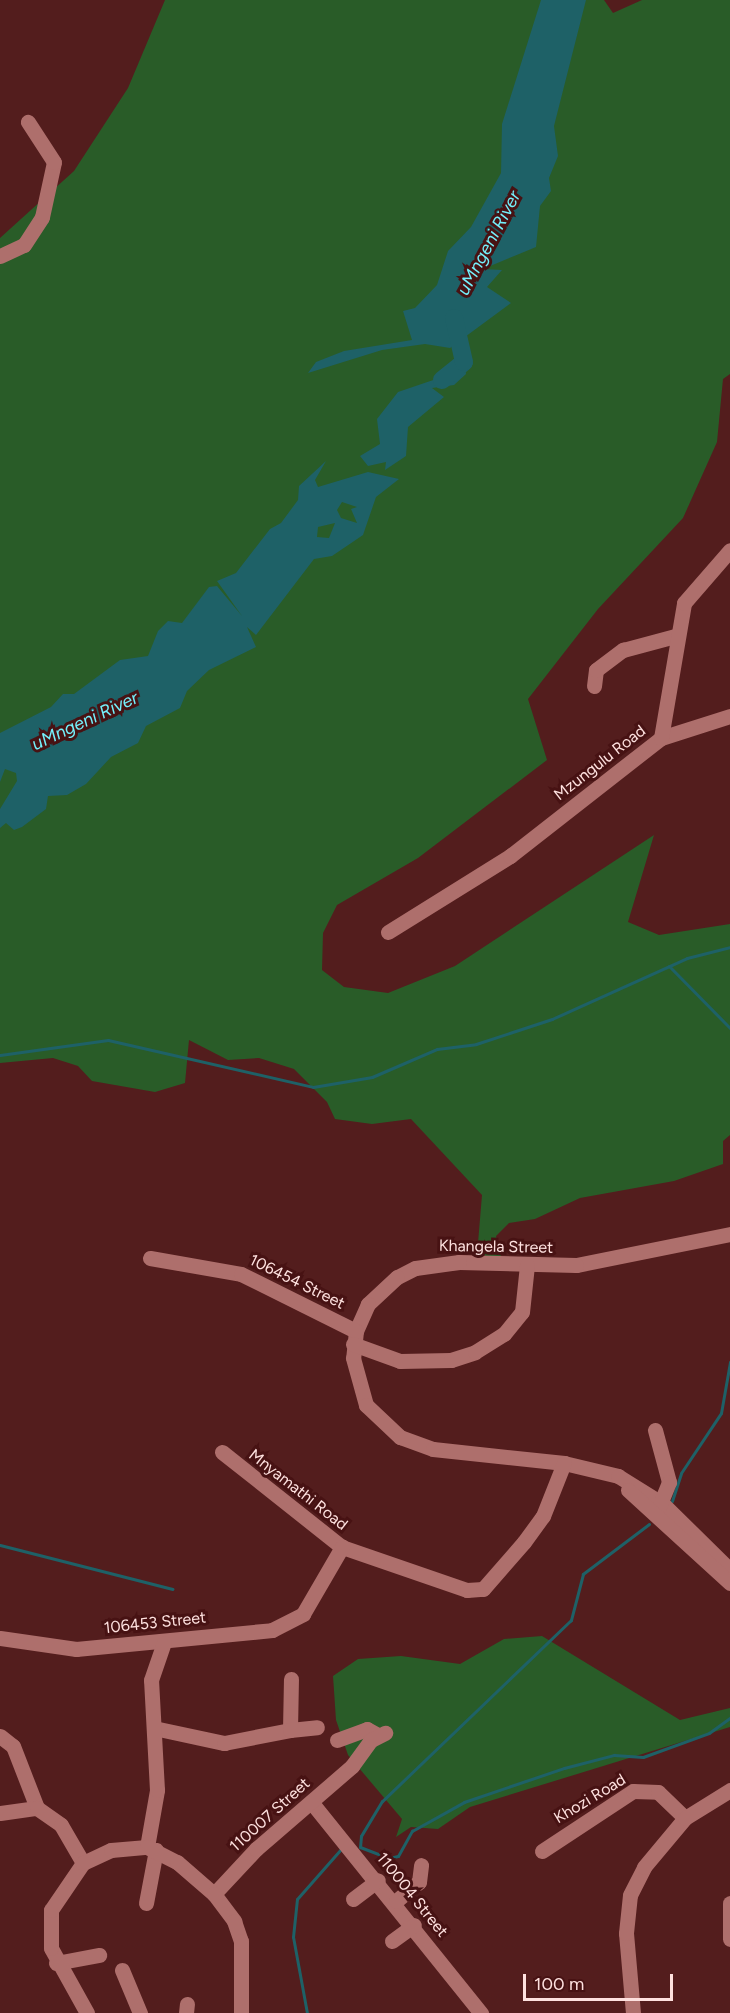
<!DOCTYPE html>
<style>
body{margin:0}
#map{position:relative;width:730px;height:2013px;overflow:hidden;background:#531d1d;font-family:Figtree,sans-serif}
div>[style]{position:absolute}
.green>*{inset:0;background:#295c28}
.water>*{inset:0;background:#1e6167}
.stream>*{height:3px;margin:-1.5px;padding:0 1.5px;transform-origin:1.5px;border-radius:1.5px;background:#1e6167}
.river>*{height:18px;margin:-9px;padding:0 9px;transform-origin:9px;border-radius:9px;background:#1e6167}
.minor>*{height:15px;margin:-7.5px;padding:0 7.5px;transform-origin:7.5px;border-radius:7.5px;background:#ae6f6c}
span{translate:-50% -50%;white-space:nowrap;text-align:center;line-height:1.15;-webkit-text-stroke:6px #471213;paint-order:stroke}
.street-label{font-size:16px;color:#fee1df}
.water-label{font-size:18px;color:#74f1fc;font-style:italic}
.scale{position:absolute;left:523px;top:1974px;width:150px;height:27px;box-sizing:border-box;border:3px solid #fee1df;border-top:0;padding-left:8px;font-size:18px;line-height:21px;white-space:nowrap;color:#fee1df;-webkit-text-stroke:4px #471213;paint-order:stroke}
</style>
<div id="map">
<div class="green">
<i style="clip-path:polygon(165px 0,604px 0,613px 13px,642px 0,730px 0,730px 374px,723px 379px,717px 442px,683px 518px,598px 609px,528px 699px,547px 760px,418px 858px,337px 905px,323px 933px,322px 970px,344px 987px,388px 993px,455px 966px,654px 835px,628px 922px,659px 935px,730px 924px,730px 1135px,723px 1141px,723px 1164px,674px 1181px,580px 1198px,535px 1219px,509px 1223px,496px 1236px,501px 1257px,477px 1255px,482px 1195px,411px 1119px,372px 1124px,335px 1119px,327px 1102px,294px 1069px,259px 1058px,228px 1060px,189px 1040px,185px 1083px,155px 1092px,92px 1081px,78px 1066px,53px 1058px,0 1063px,0 238px,74px 171px,128px 88px)"></i>
<i style="clip-path:polygon(542px 1636px,680px 1720px,730px 1708px,730px 1727px,470px 1807px,438px 1829px,411px 1827px,396px 1837px,402px 1819px,348px 1755px,336px 1720px,333px 1676px,358px 1659px,401px 1656px,460px 1664px,504px 1639px)"></i>
</div>
<div class="water">
<i style="clip-path:polygon(541px 0,586px 0,554px 126px,558px 156px,549px 178px,551px 191px,540px 206px,536px 247px,483px 269px,502px 270px,487px 287px,511px 303px,450px 348px,425px 344px,382px 350px,308px 373px,316px 362px,344px 351px,412px 340px,403px 311px,415px 308px,437px 285px,448px 251px,471px 227px,501px 173px,502px 124px)"></i>
<i style="clip-path:polygon(458px 366px,465px 367px,466px 374px,454px 385px,432px 388px,444px 397px,408px 427px,406px 456px,385px 470px,386px 462px,368px 466px,360px 456px,380px 444px,377px 419px,398px 392px,448px 375px)"></i>
<i style="clip-path:polygon(evenodd,326px 461px,315px 480px,318px 487px,368px 472px,399px 479px,376px 497px,363px 535px,332px 556px,314px 559px,256px 635px,247px 627px,256px 647px,209px 670px,187px 691px,180px 708px,146px 726px,138px 743px,111px 757px,86px 784px,67px 795px,48px 796px,46px 809px,22px 827px,14px 830px,6px 823px,0 828px,0 809px,17px 781px,16px 773px,5px 769px,0 782px,0 733px,51px 707px,63px 694px,74px 694px,120px 660px,148px 656px,158px 631px,168px 621px,182px 623px,209px 587px,217px 586px,242px 616px,217px 581px,236px 573px,270px 529px,281px 523px,298px 500px,299px 486px,326px 461px,342px 502px,357px 507px,351px 509px,357px 523px,341px 518px,337px 510px,342px 502px,326px 461px,335px 523px,329px 538px,317px 537px,318px 527px,335px 523px)"></i>
</div>
<div class="stream">
<i style="left:669px;top:966px;width:87px;rotate:45.5deg"></i>
<i style="left:0;top:1055px;width:109px;rotate:-7.9deg"></i>
<i style="left:108px;top:1040px;width:210px;rotate:12.9deg"></i>
<i style="left:313px;top:1087px;width:60px;rotate:-9.6deg"></i>
<i style="left:372px;top:1077px;width:71px;rotate:-23.3deg"></i>
<i style="left:437px;top:1049px;width:39px;rotate:-7deg"></i>
<i style="left:476px;top:1044px;width:80px;rotate:-18.2deg"></i>
<i style="left:552px;top:1019px;width:148px;rotate:-24.3deg"></i>
<i style="left:687px;top:958px;width:44px;rotate:-14.3deg"></i>
<i style="left:672px;top:1501px;width:29px;rotate:-72deg"></i>
<i style="left:681px;top:1473px;width:72px;rotate:-56.3deg"></i>
<i style="left:721px;top:1413px;width:52px;rotate:-80deg"></i>
<i style="left:649px;top:1524px;width:83px;rotate:142.9deg"></i>
<i style="left:583px;top:1574px;width:48px;rotate:104.6deg"></i>
<i style="left:571px;top:1620px;width:262px;rotate:136.2deg"></i>
<i style="left:382px;top:1801px;width:41px;rotate:121deg"></i>
<i style="left:361px;top:1836px;width:11px;rotate:95deg"></i>
<i style="left:360px;top:1847px;width:31px;rotate:21deg"></i>
<i style="left:389px;top:1858px;width:9px;rotate:-13deg"></i>
<i style="left:398px;top:1856px;width:29px;rotate:-61deg"></i>
<i style="left:412px;top:1831px;width:60px;rotate:-29.1deg"></i>
<i style="left:464px;top:1802px;width:106px;rotate:-18.8deg"></i>
<i style="left:564px;top:1768px;width:52px;rotate:-14.6deg"></i>
<i style="left:614px;top:1755px;width:29px;rotate:4deg"></i>
<i style="left:643px;top:1757px;width:70px;rotate:-20deg"></i>
<i style="left:709px;top:1733px;width:26px;rotate:-36deg"></i>
<i style="left:0;top:1545px;width:178px;rotate:14.3deg"></i>
<i style="left:307px;top:2013px;width:77px;rotate:-100.4deg"></i>
<i style="left:293px;top:1937px;width:38px;rotate:-84deg"></i>
<i style="left:297px;top:1899px;width:67px;rotate:-48.7deg"></i>
</div>
<div class="river">
<i style="left:442px;top:380px;width:28px;rotate:-39deg"></i>
<i style="left:464px;top:362px;width:45px;rotate:-102.8deg"></i>
</div>
<div class="minor">
<i style="left:0;top:256px;width:26px;rotate:-25deg"></i>
<i style="left:24px;top:245px;width:33px;rotate:-57deg"></i>
<i style="left:42px;top:217px;width:56px;rotate:-77.7deg"></i>
<i style="left:54px;top:162px;width:48px;rotate:-123deg"></i>
<i style="left:594px;top:686px;width:16px;rotate:-83deg"></i>
<i style="left:596px;top:670px;width:34px;rotate:-37deg"></i>
<i style="left:623px;top:650px;width:54px;rotate:-15.1deg"></i>
<i style="left:661px;top:738px;width:72px;rotate:-17.7deg"></i>
<i style="left:388px;top:932px;width:144px;rotate:-31.9deg"></i>
<i style="left:510px;top:856px;width:192px;rotate:-38deg"></i>
<i style="left:661px;top:738px;width:137px;rotate:-80.3deg"></i>
<i style="left:684px;top:603px;width:70px;rotate:-49deg"></i>
<i style="left:730px;top:1234px;width:157px;rotate:168.6deg"></i>
<i style="left:576px;top:1265px;width:117px;rotate:-178.5deg"></i>
<i style="left:459px;top:1262px;width:44px;rotate:172.2deg"></i>
<i style="left:415px;top:1268px;width:20px;rotate:153deg"></i>
<i style="left:397px;top:1277px;width:40px;rotate:137deg"></i>
<i style="left:368px;top:1304px;width:30px;rotate:114deg"></i>
<i style="left:356px;top:1331px;width:27px;rotate:96deg"></i>
<i style="left:353px;top:1358px;width:49px;rotate:74.5deg"></i>
<i style="left:366px;top:1405px;width:47px;rotate:43.3deg"></i>
<i style="left:400px;top:1437px;width:35px;rotate:20deg"></i>
<i style="left:433px;top:1449px;width:132px;rotate:6.1deg"></i>
<i style="left:564px;top:1463px;width:56px;rotate:13.5deg"></i>
<i style="left:618px;top:1476px;width:53px;rotate:31.9deg"></i>
<i style="left:663px;top:1504px;width:94px;rotate:44.6deg"></i>
<i style="left:150px;top:1258px;width:92px;rotate:10deg"></i>
<i style="left:241px;top:1274px;width:128px;rotate:26.4deg"></i>
<i style="left:353px;top:1344px;width:50px;rotate:19.9deg"></i>
<i style="left:400px;top:1361px;width:51px;rotate:-1.1deg"></i>
<i style="left:451px;top:1360px;width:25px;rotate:-18deg"></i>
<i style="left:475px;top:1352px;width:34px;rotate:-32deg"></i>
<i style="left:504px;top:1334px;width:28px;rotate:-51deg"></i>
<i style="left:522px;top:1312px;width:47px;rotate:-83.9deg"></i>
<i style="left:655px;top:1430px;width:54px;rotate:74.9deg"></i>
<i style="left:669px;top:1482px;width:31px;rotate:112deg"></i>
<i style="left:222px;top:1452px;width:153px;rotate:38.4deg"></i>
<i style="left:342px;top:1547px;width:132px;rotate:19deg"></i>
<i style="left:467px;top:1590px;width:16px;rotate:-4deg"></i>
<i style="left:483px;top:1589px;width:62px;rotate:-48.9deg"></i>
<i style="left:524px;top:1542px;width:32px;rotate:-54deg"></i>
<i style="left:543px;top:1516px;width:57px;rotate:-68.4deg"></i>
<i style="left:628px;top:1490px;width:138px;rotate:42.4deg"></i>
<i style="left:0;top:1638px;width:77px;rotate:8.2deg"></i>
<i style="left:76px;top:1649px;width:197px;rotate:-5.5deg"></i>
<i style="left:272px;top:1630px;width:35px;rotate:-27deg"></i>
<i style="left:303px;top:1614px;width:78px;rotate:-59.8deg"></i>
<i style="left:154px;top:1728px;width:72px;rotate:12.1deg"></i>
<i style="left:224px;top:1743px;width:67px;rotate:-11.1deg"></i>
<i style="left:290px;top:1730px;width:51px;rotate:-88.9deg"></i>
<i style="left:290px;top:1730px;width:27px;rotate:-6deg"></i>
<i style="left:0;top:1736px;width:16px;rotate:38deg"></i>
<i style="left:13px;top:1746px;width:66px;rotate:68.8deg"></i>
<i style="left:337px;top:1740px;width:32px;rotate:-20deg"></i>
<i style="left:367px;top:1729px;width:13px;rotate:29deg"></i>
<i style="left:312px;top:1803px;width:270px;rotate:51.2deg"></i>
<i style="left:0;top:1813px;width:37px;rotate:-8deg"></i>
<i style="left:37px;top:1808px;width:29px;rotate:35deg"></i>
<i style="left:61px;top:1825px;width:44px;rotate:59.9deg"></i>
<i style="left:147px;top:1847px;width:58px;rotate:-80deg"></i>
<i style="left:157px;top:1790px;width:110px;rotate:-93.1deg"></i>
<i style="left:151px;top:1680px;width:39px;rotate:-71deg"></i>
<i style="left:542px;top:1851px;width:109px;rotate:-33.4deg"></i>
<i style="left:633px;top:1791px;width:25px;rotate:2deg"></i>
<i style="left:658px;top:1792px;width:37px;rotate:44deg"></i>
<i style="left:214px;top:1894px;width:62px;rotate:-47deg"></i>
<i style="left:256px;top:1849px;width:127px;rotate:-40.8deg"></i>
<i style="left:352px;top:1766px;width:32px;rotate:-54deg"></i>
<i style="left:371px;top:1740px;width:16px;rotate:-27deg"></i>
<i style="left:353px;top:1899px;width:31px;rotate:-37deg"></i>
<i style="left:396px;top:1901px;width:30px;rotate:-40deg"></i>
<i style="left:419px;top:1882px;width:17px;rotate:-83deg"></i>
<i style="left:146px;top:1903px;width:54px;rotate:-79.3deg"></i>
<i style="left:730px;top:1903px;width:36px;rotate:90deg"></i>
<i style="left:392px;top:1941px;width:27px;rotate:-36deg"></i>
<i style="left:56px;top:1963px;width:44px;rotate:-10.5deg"></i>
<i style="left:122px;top:1970px;width:47px;rotate:67.3deg"></i>
<i style="left:87px;top:2013px;width:74px;rotate:-119deg"></i>
<i style="left:51px;top:1948px;width:38px;rotate:-90deg"></i>
<i style="left:51px;top:1910px;width:57px;rotate:-55.8deg"></i>
<i style="left:83px;top:1863px;width:31px;rotate:-25deg"></i>
<i style="left:111px;top:1850px;width:36px;rotate:-5deg"></i>
<i style="left:147px;top:1847px;width:34px;rotate:27deg"></i>
<i style="left:177px;top:1862px;width:49px;rotate:40.9deg"></i>
<i style="left:214px;top:1894px;width:34px;rotate:53deg"></i>
<i style="left:234px;top:1921px;width:21px;rotate:71deg"></i>
<i style="left:241px;top:1941px;width:72px;rotate:90deg"></i>
<i style="left:186px;top:2013px;width:9px;rotate:-84deg"></i>
<i style="left:633px;top:2013px;width:80px;rotate:-95deg"></i>
<i style="left:626px;top:1933px;width:38px;rotate:-84deg"></i>
<i style="left:630px;top:1895px;width:31px;rotate:-63deg"></i>
<i style="left:644px;top:1867px;width:64px;rotate:-50.1deg"></i>
<i style="left:685px;top:1818px;width:53px;rotate:-31.9deg"></i>
</div>
<div class="street-label">
<span style="left:600px;top:763px;rotate:-38deg">Mzungulu Road</span>
<span style="left:496px;top:1247px;rotate:1deg">Khangela Street</span>
<span style="left:297px;top:1282px;rotate:26deg">106454 Street</span>
<span style="left:298px;top:1490px;rotate:38deg">Mnyamathi Road</span>
<span style="left:155px;top:1623px;rotate:-6deg">106453 Street</span>
<span style="left:590px;top:1799px;rotate:-31deg">Khozi Road</span>
<span style="left:270px;top:1815px;rotate:-42deg">110007 Street</span>
<span style="left:412px;top:1895px;rotate:51deg">110004 Street</span>
</div>
<div class="water-label">
<span style="left:489px;top:243px;rotate:-62deg">uMngeni River</span>
<span style="left:85px;top:721px;rotate:-25deg">uMngeni River</span>
</div>
<div class="scale">100 m</div>
</div>
